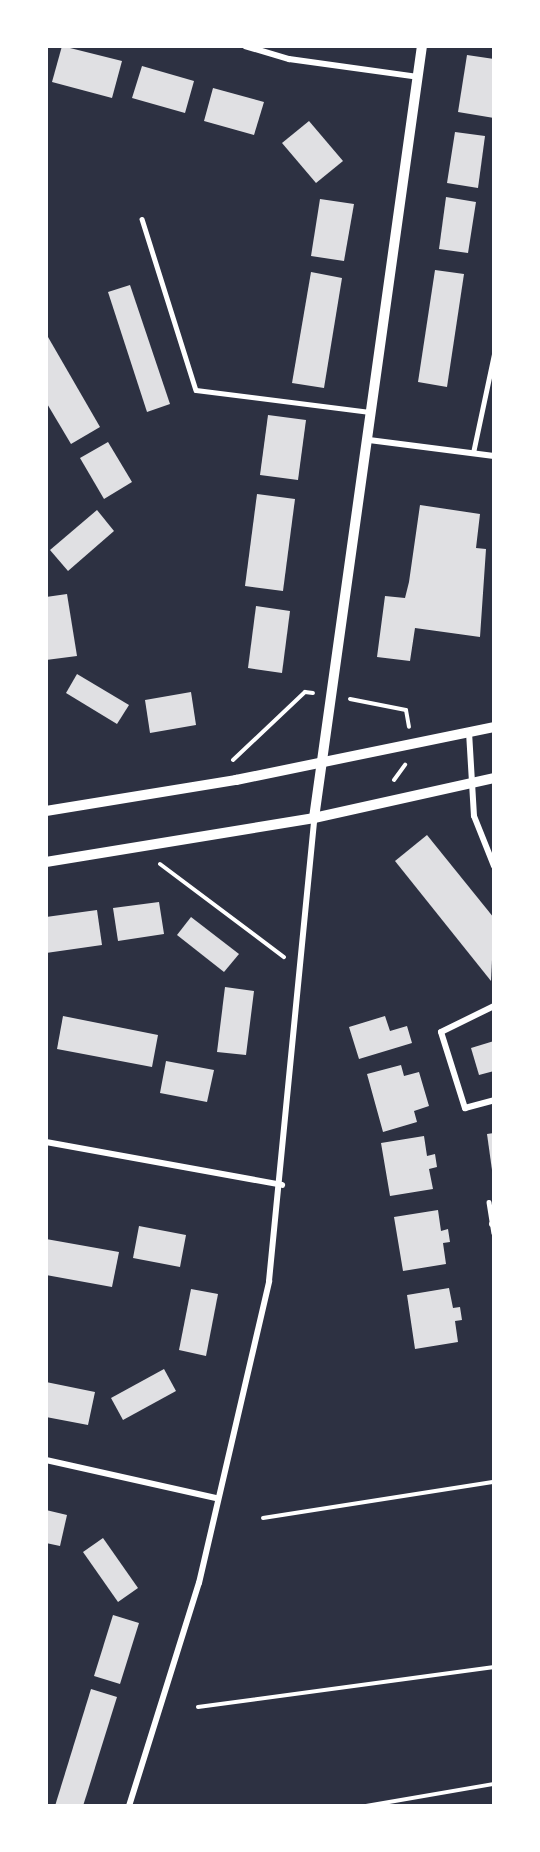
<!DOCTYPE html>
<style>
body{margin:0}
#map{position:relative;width:540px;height:1852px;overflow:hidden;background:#2d3142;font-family:Montserrat,sans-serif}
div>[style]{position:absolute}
.building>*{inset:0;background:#e0e0e3}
.path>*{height:4px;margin:-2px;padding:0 2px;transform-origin:2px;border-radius:2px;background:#fff}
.service>*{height:4.5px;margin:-2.25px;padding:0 2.25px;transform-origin:2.25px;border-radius:2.25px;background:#fff}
.minor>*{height:6px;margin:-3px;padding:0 3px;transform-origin:3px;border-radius:3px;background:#fff}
.tertiary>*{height:10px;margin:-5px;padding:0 5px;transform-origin:5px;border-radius:5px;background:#fff}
span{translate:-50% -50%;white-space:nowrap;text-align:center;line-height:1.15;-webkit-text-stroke:6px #fff;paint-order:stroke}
.frame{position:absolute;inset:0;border:48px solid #fff;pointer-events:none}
</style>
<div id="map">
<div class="building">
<i style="clip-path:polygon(62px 46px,122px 61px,112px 98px,52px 82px)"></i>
<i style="clip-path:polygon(467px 55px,494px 59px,494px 118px,458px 112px)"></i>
<i style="clip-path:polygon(142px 66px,194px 81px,185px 113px,132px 98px)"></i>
<i style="clip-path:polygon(213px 88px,264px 102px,254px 135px,204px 121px)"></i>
<i style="clip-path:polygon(309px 121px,343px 161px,316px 183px,282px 143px)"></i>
<i style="clip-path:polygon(455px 132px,485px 136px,478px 188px,447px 183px)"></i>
<i style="clip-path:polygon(446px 197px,476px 202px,468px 253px,439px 249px)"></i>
<i style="clip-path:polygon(320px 199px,354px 204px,344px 261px,311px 256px)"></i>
<i style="clip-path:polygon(435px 270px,464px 274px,447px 387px,418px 382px)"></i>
<i style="clip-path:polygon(311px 272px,342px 278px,324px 388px,292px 383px)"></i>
<i style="clip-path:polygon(130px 285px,170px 404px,147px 412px,108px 292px)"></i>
<i style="clip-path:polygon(48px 337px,100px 427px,71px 444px,46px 402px)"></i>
<i style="clip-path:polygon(268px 415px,306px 420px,298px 480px,260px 475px)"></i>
<i style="clip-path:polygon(108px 442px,132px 482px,104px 499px,80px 458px)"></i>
<i style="clip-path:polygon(257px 494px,295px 499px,283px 591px,245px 586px)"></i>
<i style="clip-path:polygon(420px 505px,480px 514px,476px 548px,486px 549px,480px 637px,415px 628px,410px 661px,377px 657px,385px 596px,405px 598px,409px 582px)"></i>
<i style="clip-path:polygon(97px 510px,114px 531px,68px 571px,50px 550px)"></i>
<i style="clip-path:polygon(67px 594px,77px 656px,46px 660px,46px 597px)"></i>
<i style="clip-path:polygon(256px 606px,290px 611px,282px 673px,248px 668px)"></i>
<i style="clip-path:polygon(77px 674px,129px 705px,117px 724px,66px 693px)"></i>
<i style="clip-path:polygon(191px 692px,196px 725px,150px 733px,145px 700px)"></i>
<i style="clip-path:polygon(427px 835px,494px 918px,491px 981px,395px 861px)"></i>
<i style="clip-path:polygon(159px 902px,164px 934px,118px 941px,113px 908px)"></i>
<i style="clip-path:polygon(97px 910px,102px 945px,46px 953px,46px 917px)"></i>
<i style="clip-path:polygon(191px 917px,239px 954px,224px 972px,177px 935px)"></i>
<i style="clip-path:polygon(225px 987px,254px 991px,246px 1055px,217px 1052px)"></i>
<i style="clip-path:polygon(63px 1016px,158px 1035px,152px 1067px,57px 1049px)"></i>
<i style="clip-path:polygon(385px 1016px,390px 1031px,407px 1026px,412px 1043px,359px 1059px,349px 1027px)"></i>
<i style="clip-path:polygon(494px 1041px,494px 1071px,479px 1075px,471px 1048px)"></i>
<i style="clip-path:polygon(166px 1061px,214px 1070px,207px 1102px,160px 1093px)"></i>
<i style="clip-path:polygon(401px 1065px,404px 1076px,419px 1072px,429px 1106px,414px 1111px,417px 1122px,383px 1132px,367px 1074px)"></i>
<i style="clip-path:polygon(494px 1133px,494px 1170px,492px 1170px,487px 1134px)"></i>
<i style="clip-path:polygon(424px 1136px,427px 1156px,435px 1154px,437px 1167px,429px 1169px,433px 1189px,390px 1196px,381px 1143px)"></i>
<i style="clip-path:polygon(438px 1210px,441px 1231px,448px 1229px,450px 1242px,443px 1243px,446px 1264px,403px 1271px,394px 1217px)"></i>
<i style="clip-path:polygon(139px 1226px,186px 1235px,180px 1267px,133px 1258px)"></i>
<i style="clip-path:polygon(46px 1239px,119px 1252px,112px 1287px,46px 1275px)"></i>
<i style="clip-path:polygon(449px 1288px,453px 1308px,460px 1307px,462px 1320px,455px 1321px,458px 1342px,415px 1349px,407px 1295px)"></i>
<i style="clip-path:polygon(191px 1289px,218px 1294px,206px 1356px,179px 1350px)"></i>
<i style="clip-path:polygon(164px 1369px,176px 1391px,123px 1420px,111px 1398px)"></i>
<i style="clip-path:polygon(46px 1382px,95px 1392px,88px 1425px,46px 1417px)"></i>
<i style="clip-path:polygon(46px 1510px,67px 1515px,60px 1546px,46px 1543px)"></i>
<i style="clip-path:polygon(103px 1538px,138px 1588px,118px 1602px,83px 1552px)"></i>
<i style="clip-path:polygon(113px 1615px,139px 1623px,120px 1684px,94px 1676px)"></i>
<i style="clip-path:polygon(91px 1689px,117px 1697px,89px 1787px,83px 1806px,55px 1806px)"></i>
</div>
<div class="path">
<i style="left:350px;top:699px;width:57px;rotate:11.1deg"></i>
<i style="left:406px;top:710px;width:17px;rotate:80deg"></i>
<i style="left:233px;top:760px;width:99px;rotate:-43.4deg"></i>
<i style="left:305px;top:692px;width:8px;rotate:7deg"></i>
<i style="left:394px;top:780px;width:19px;rotate:-54deg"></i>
<i style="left:160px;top:864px;width:155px;rotate:36.9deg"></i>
<i style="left:263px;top:1518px;width:234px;rotate:-8.9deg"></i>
<i style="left:198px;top:1707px;width:299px;rotate:-7.7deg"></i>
<i style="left:366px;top:1806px;width:130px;rotate:-9.8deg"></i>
</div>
<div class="service">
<i style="left:142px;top:219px;width:179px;rotate:72.5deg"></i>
<i style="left:196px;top:390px;width:175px;rotate:7.2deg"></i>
<i style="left:473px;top:453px;width:101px;rotate:-78deg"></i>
<i style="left:489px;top:1202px;width:31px;rotate:81deg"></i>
</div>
<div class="minor">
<i style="left:245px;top:46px;width:46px;rotate:16.5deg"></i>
<i style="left:289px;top:59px;width:130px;rotate:7.9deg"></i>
<i style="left:369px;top:440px;width:126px;rotate:7.3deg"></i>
<i style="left:469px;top:732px;width:84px;rotate:86.6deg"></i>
<i style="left:474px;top:816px;width:54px;rotate:68.2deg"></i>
<i style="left:494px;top:1006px;width:59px;rotate:153.9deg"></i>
<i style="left:441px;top:1032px;width:80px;rotate:72.5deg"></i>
<i style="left:465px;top:1108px;width:30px;rotate:-15deg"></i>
<i style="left:46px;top:1142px;width:240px;rotate:10.3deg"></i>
<i style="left:492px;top:1224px;width:2px"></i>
<i style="left:46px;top:1460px;width:174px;rotate:12.6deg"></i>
<i style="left:129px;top:1806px;width:234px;rotate:-72.6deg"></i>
<i style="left:199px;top:1583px;width:310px;rotate:-76.9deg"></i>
<i style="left:269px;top:1281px;width:465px;rotate:-84.4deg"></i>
</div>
<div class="tertiary">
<i style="left:46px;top:811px;width:193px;rotate:-9.3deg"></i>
<i style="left:236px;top:780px;width:263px;rotate:-11.6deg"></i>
<i style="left:314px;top:818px;width:780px;rotate:-82.04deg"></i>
<i style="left:46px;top:862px;width:272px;rotate:-9.3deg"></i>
<i style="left:314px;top:818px;width:184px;rotate:-12.5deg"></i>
</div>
<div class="frame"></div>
</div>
